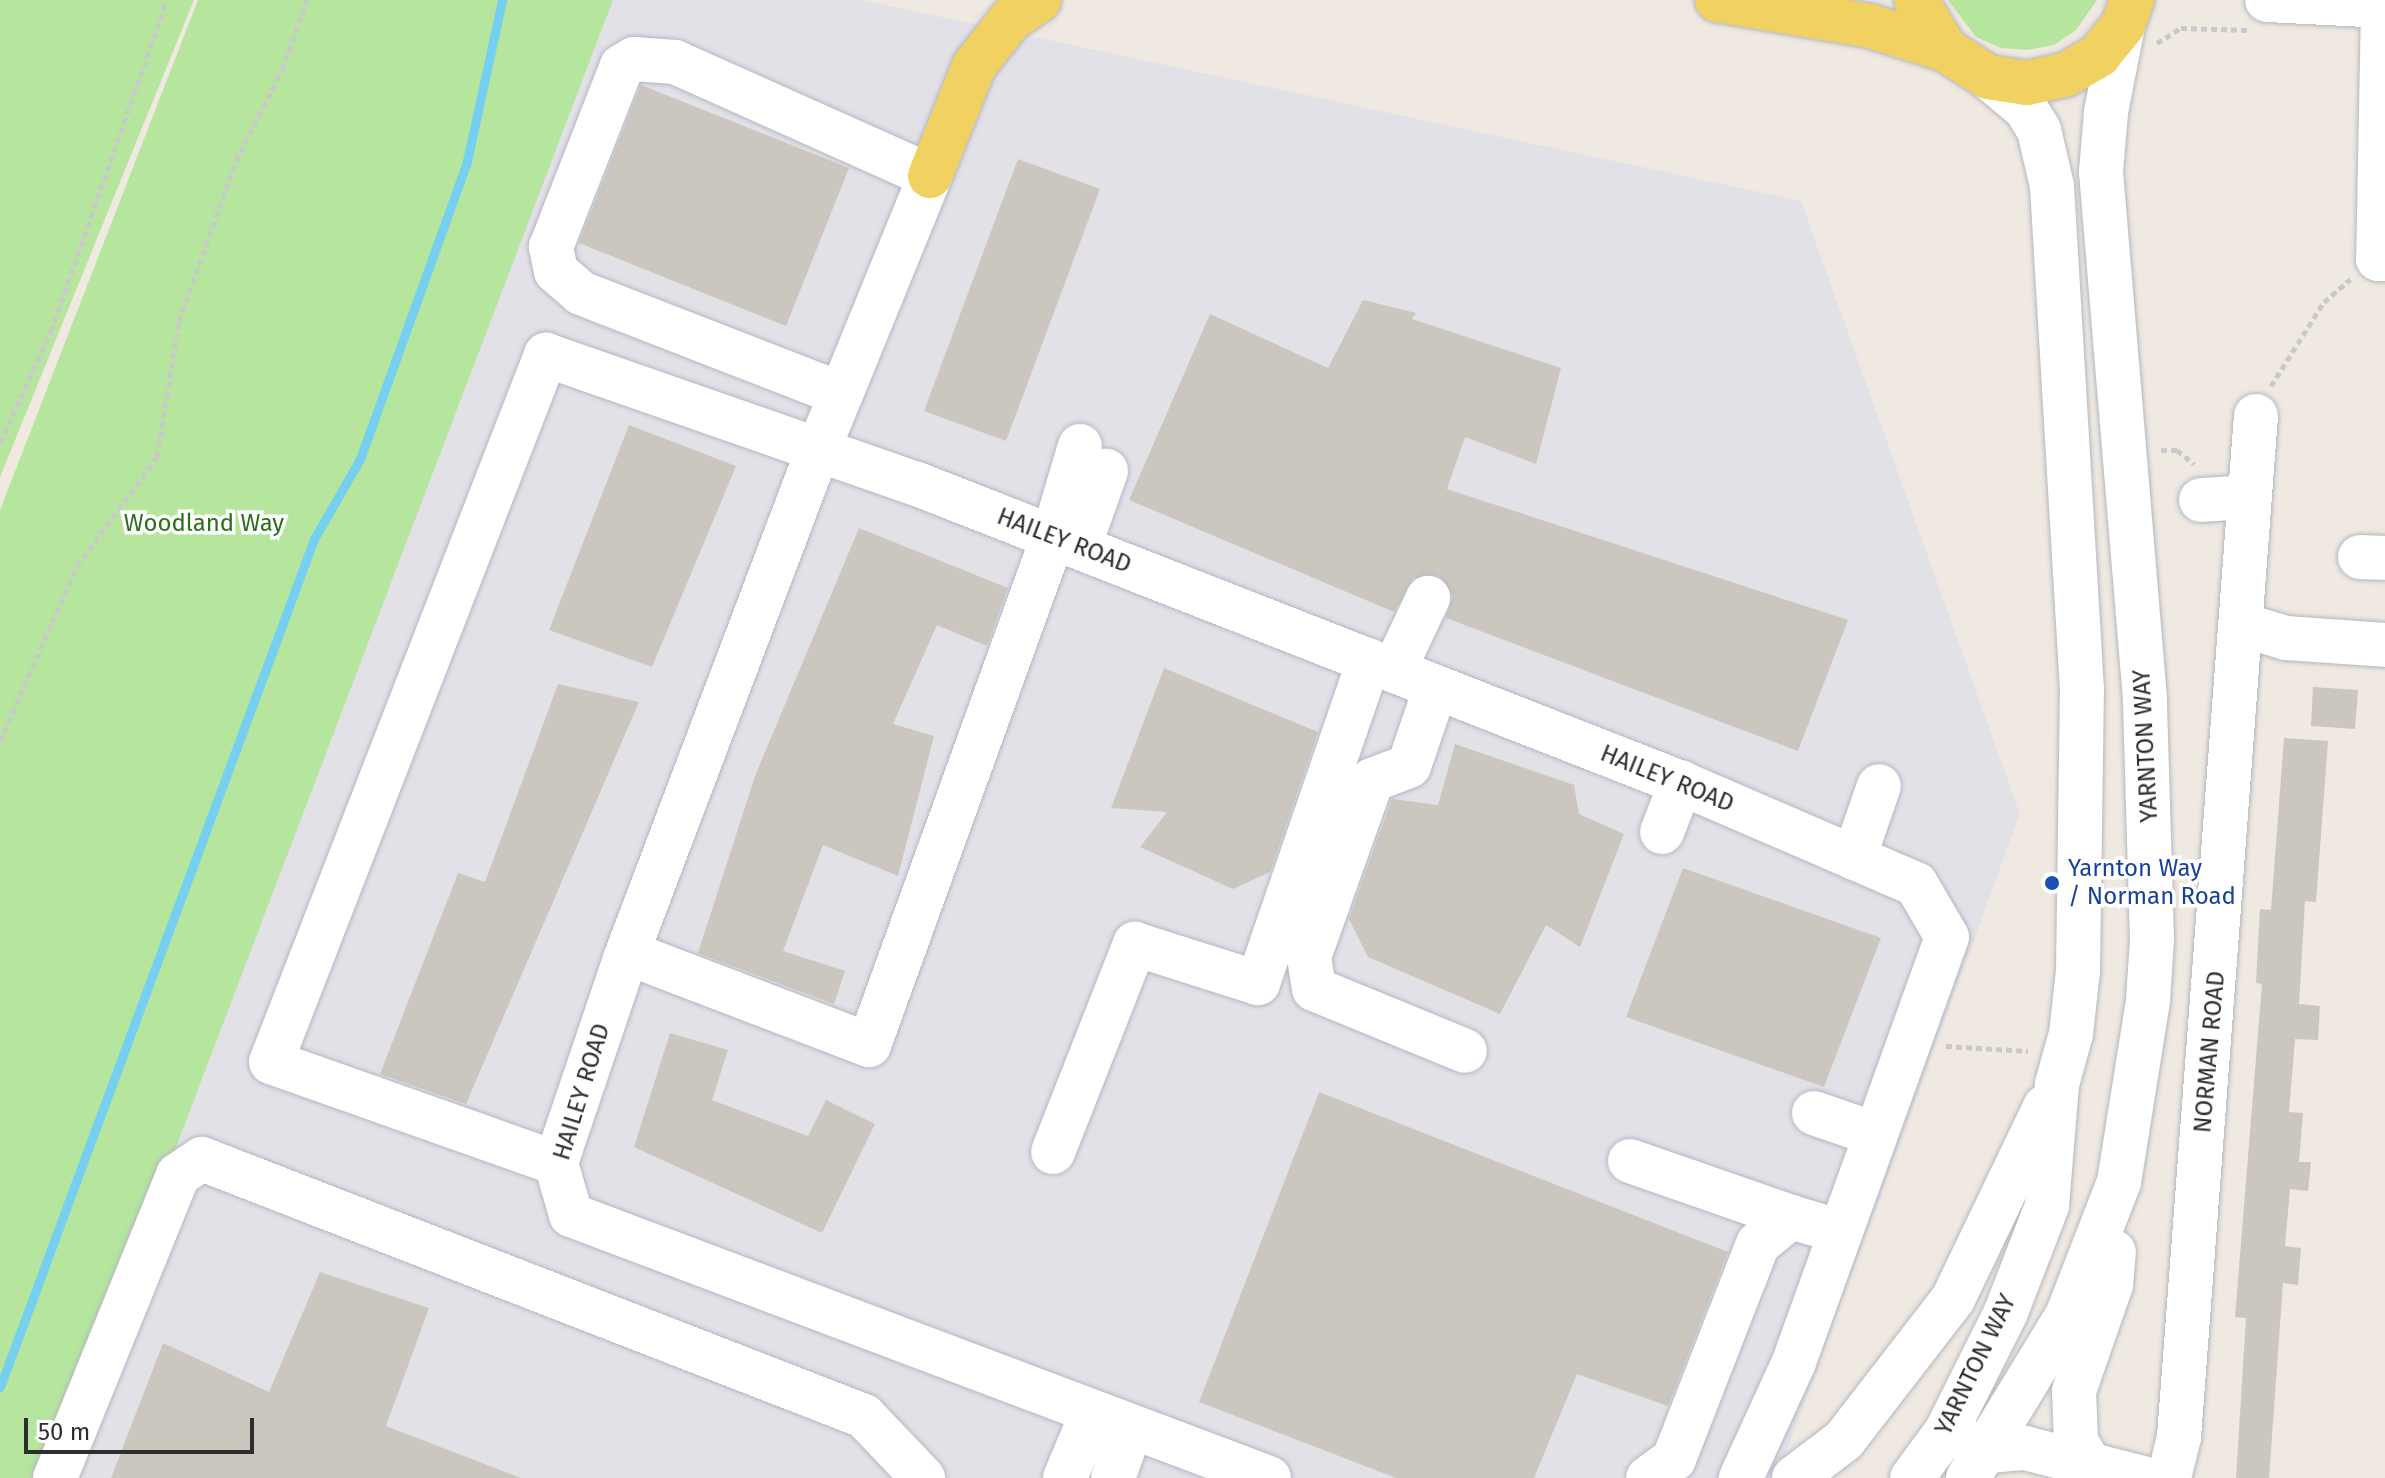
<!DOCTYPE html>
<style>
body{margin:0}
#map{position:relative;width:2385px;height:1478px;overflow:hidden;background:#efe9e1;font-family:"Fira Sans",sans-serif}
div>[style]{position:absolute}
.industrial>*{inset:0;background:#e3e1e8}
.green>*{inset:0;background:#b6e59e}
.stream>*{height:9px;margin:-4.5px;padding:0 4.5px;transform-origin:4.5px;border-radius:4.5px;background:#75cff0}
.building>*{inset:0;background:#cbc7bf}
.path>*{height:5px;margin-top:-2.5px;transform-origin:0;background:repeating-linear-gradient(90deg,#c9c9c9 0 6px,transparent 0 10px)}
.roads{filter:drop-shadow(0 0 2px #b4b7c1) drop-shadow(0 0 2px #b4b7c1)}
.minor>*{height:44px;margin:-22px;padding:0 22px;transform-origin:22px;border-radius:22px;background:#fff}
.major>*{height:44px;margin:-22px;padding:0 22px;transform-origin:22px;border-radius:22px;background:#f2d163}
.dots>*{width:22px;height:22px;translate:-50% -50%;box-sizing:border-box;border:4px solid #fff;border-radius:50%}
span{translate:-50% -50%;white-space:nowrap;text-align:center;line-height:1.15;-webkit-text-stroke:7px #fff;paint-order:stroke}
.park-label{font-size:24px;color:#2c6e1b}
.street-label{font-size:24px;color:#2e2e2e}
.transit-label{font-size:24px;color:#164399}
.left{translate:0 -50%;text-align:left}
.scale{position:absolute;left:24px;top:1418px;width:230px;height:36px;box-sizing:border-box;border:4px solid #2e2e2e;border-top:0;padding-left:10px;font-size:24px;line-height:28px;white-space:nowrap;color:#2e2e2e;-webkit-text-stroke:6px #fff;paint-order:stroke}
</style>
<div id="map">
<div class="industrial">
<i style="clip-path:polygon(612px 0,862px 0,1801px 201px,2020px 814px,1777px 1478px,31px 1478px)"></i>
</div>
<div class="green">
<i style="clip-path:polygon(0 0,194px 0,0 477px)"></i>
<i style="clip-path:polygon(198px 0,613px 0,50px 1478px,0 1478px,0 510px)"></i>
<i style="clip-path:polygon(1948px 0,2097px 0,2076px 30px,2054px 45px,2027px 50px,2001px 48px,1976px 37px)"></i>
</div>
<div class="stream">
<i style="left:0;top:1387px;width:904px;rotate:-69.68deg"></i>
<i style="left:314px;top:539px;width:92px;rotate:-60.1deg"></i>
<i style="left:360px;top:459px;width:317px;rotate:-70.2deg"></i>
<i style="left:467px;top:161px;width:165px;rotate:-77.7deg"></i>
</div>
<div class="building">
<i style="clip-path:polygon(641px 85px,849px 168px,786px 326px,579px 243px)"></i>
<i style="clip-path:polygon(1018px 159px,1100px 189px,1006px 441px,924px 411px)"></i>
<i style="clip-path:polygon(1363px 300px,1416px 313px,1412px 319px,1561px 368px,1536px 464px,1465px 437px,1447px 489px,1848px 620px,1798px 751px,1446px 618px,1453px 595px,1438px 575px,1413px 578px,1394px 612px,1129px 500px,1210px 314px,1328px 368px)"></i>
<i style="clip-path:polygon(629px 425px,736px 466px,652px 667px,549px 630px)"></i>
<i style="clip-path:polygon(859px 528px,1008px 588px,987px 646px,937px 625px,893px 724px,934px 736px,898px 876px,823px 845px,783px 951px,845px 971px,834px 1004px,698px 953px,755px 776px)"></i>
<i style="clip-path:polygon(1164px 668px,1318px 732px,1270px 872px,1233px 889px,1140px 847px,1167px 812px,1111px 808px)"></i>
<i style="clip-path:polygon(558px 684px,639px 702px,466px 1104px,380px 1074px,458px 873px,485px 882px)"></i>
<i style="clip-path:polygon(2313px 687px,2358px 690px,2355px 729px,2311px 726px)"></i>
<i style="clip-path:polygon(2284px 738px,2328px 741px,2316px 902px,2305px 901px,2299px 1004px,2320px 1006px,2318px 1040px,2295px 1039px,2289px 1112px,2303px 1113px,2299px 1162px,2311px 1162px,2308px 1191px,2290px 1189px,2285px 1246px,2301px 1248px,2298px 1285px,2283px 1283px,2269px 1478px,2236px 1478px,2246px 1318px,2235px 1317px,2262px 984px,2256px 983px,2260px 909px,2271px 910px)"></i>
<i style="clip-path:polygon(1455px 744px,1574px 785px,1579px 814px,1624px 834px,1580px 947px,1546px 925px,1500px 1014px,1368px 957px,1349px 919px,1392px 799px,1438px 805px)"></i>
<i style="clip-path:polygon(1683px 868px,1881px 938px,1824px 1087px,1626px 1017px)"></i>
<i style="clip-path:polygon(670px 1033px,728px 1050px,712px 1100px,808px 1136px,826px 1100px,875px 1124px,822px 1233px,634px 1147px)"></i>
<i style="clip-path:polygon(1319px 1092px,1728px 1252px,1668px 1406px,1577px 1374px,1534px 1478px,1396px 1478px,1199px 1402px)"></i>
<i style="clip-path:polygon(320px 1272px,429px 1308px,386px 1426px,521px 1478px,111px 1478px,163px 1343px,269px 1392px)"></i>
</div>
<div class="path">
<i style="left:2157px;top:43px;width:28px;rotate:-32deg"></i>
<i style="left:2181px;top:28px;width:66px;rotate:1.7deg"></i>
<i style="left:2271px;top:386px;width:99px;rotate:-57.8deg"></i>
<i style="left:2324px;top:302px;width:35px;rotate:-41deg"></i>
<i style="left:0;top:443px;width:123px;rotate:-65.5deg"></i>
<i style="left:51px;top:331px;width:351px;rotate:-70.7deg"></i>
<i style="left:2161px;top:450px;width:16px"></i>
<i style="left:2177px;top:450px;width:22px;rotate:39deg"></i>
<i style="left:0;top:741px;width:191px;rotate:-66.3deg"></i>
<i style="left:77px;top:566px;width:135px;rotate:-53.7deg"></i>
<i style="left:157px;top:457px;width:138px;rotate:-80.8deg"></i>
<i style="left:179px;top:321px;width:170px;rotate:-70.4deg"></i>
<i style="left:236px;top:161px;width:102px;rotate:-63.2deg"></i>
<i style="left:282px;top:70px;width:74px;rotate:-70.3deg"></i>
<i style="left:1946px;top:1046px;width:82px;rotate:3.5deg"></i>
</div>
<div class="roads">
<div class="minor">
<i style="left:2267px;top:0;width:118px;rotate:2.9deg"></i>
<i style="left:2383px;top:6px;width:253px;rotate:91.1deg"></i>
<i style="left:2378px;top:259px;width:7px"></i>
<i style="left:841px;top:394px;width:279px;rotate:-158.8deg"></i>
<i style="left:581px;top:293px;width:33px;rotate:-139deg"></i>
<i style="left:556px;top:271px;width:25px;rotate:-102deg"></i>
<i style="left:551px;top:247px;width:194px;rotate:-68.6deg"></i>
<i style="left:622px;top:66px;width:14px;rotate:-30deg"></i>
<i style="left:634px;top:59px;width:41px;rotate:4.2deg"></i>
<i style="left:675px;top:62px;width:279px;rotate:24.1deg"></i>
<i style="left:930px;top:176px;width:235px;rotate:112.2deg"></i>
<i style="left:841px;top:394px;width:61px;rotate:112.3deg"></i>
<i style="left:818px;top:450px;width:544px;rotate:110.77deg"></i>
<i style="left:625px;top:959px;width:215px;rotate:108.7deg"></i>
<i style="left:556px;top:1163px;width:54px;rotate:73.9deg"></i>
<i style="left:571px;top:1215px;width:746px;rotate:20.65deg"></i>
<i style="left:2201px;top:500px;width:48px;rotate:-3.6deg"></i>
<i style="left:1079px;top:547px;width:81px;rotate:-70.4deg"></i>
<i style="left:2360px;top:557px;width:25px;rotate:2deg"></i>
<i style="left:2243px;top:625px;width:45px;rotate:16.8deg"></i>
<i style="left:2286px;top:638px;width:99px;rotate:4deg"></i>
<i style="left:1394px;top:670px;width:80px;rotate:-64.7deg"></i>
<i style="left:1436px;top:687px;width:83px;rotate:108.9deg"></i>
<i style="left:1409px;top:766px;width:40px;rotate:159deg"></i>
<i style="left:1372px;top:780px;width:188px;rotate:109.6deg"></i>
<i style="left:1309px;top:957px;width:32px;rotate:81deg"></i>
<i style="left:1314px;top:989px;width:163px;rotate:22.3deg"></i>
<i style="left:1662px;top:832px;width:53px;rotate:-68.8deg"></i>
<i style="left:1854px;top:858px;width:76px;rotate:-70.9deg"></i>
<i style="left:628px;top:953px;width:258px;rotate:20.9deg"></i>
<i style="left:869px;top:1045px;width:540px;rotate:-70.09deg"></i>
<i style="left:1053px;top:537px;width:95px;rotate:-73.5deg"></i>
<i style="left:1814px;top:1113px;width:65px;rotate:19deg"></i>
<i style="left:1053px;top:1152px;width:224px;rotate:-68.5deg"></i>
<i style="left:1135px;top:944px;width:129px;rotate:17.6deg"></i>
<i style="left:1258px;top:983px;width:341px;rotate:-71deg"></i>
<i style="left:1630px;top:1161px;width:170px;rotate:19.2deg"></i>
<i style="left:556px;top:1163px;width:302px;rotate:-160.5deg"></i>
<i style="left:271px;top:1062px;width:759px;rotate:-68.75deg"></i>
<i style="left:546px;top:355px;width:393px;rotate:19.2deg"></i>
<i style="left:917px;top:484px;width:820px;rotate:21.37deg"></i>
<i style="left:1681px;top:783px;width:256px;rotate:23.3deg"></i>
<i style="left:1916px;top:884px;width:61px;rotate:59.7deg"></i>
<i style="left:1947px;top:937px;width:452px;rotate:109.8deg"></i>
<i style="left:1794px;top:1362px;width:128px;rotate:114.6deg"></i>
<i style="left:1970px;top:1443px;width:20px;rotate:24deg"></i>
<i style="left:1988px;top:1451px;width:37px;rotate:-5deg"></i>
<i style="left:2025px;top:1448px;width:122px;rotate:14.3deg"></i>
<i style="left:2089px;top:1463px;width:26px;rotate:-121deg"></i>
<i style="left:2076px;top:1441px;width:50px;rotate:-92.3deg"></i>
<i style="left:2074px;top:1391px;width:112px;rotate:-70.8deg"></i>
<i style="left:2111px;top:1285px;width:33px;rotate:-85deg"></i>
<i style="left:55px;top:1478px;width:327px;rotate:-67.9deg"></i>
<i style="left:178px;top:1175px;width:29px;rotate:-34deg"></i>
<i style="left:202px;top:1159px;width:710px;rotate:21.22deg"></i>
<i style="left:864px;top:1416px;width:86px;rotate:46.4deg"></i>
<i style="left:1065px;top:1478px;width:70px;rotate:-67.4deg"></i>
<i style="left:1113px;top:1478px;width:53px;rotate:-70.2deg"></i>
<i style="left:1648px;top:1478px;width:32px;rotate:-36deg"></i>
<i style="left:1674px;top:1459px;width:231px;rotate:-68.7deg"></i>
<i style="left:1758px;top:1244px;width:43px;rotate:-39.3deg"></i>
<i style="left:1791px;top:1217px;width:52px;rotate:16.7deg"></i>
<i style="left:1794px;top:1478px;width:63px;rotate:-37.2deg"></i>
<i style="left:1844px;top:1440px;width:178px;rotate:-52.3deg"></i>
<i style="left:1953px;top:1299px;width:213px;rotate:-64.4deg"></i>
<i style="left:1912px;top:1478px;width:57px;rotate:-53.5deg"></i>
<i style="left:1946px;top:1432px;width:134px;rotate:-63.4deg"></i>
<i style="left:2006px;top:1312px;width:114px;rotate:-68.9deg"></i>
<i style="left:2047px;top:1206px;width:122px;rotate:-85.3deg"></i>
<i style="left:2057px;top:1084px;width:52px;rotate:-74.4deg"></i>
<i style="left:2071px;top:1034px;width:63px;rotate:-83.7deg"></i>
<i style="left:2078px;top:971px;width:281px;rotate:-89.2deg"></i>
<i style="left:2082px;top:690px;width:505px;rotate:-93.41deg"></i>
<i style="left:2052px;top:186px;width:57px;rotate:-103.1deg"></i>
<i style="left:2039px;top:130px;width:26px;rotate:-122deg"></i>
<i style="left:2025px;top:108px;width:48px;rotate:-140deg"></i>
<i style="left:1968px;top:1478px;width:190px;rotate:-58.6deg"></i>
<i style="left:2067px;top:1316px;width:144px;rotate:-68.8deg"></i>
<i style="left:2119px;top:1182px;width:184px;rotate:-80.9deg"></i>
<i style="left:2148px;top:1000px;width:60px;rotate:-86.2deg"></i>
<i style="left:2152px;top:940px;width:241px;rotate:-91.7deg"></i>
<i style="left:2145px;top:699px;width:529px;rotate:-94.77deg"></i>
<i style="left:2101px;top:172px;width:60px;rotate:-85.2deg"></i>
<i style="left:2106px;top:112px;width:89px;rotate:-78.9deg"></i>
<i style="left:2169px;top:1478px;width:42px;rotate:-76.3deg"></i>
<i style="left:2179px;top:1437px;width:1024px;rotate:-85.69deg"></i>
</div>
<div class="major">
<i style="left:1717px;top:0;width:155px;rotate:9.6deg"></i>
<i style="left:1870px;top:26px;width:80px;rotate:17.5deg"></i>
<i style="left:1916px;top:0;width:58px;rotate:59deg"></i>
<i style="left:1946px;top:50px;width:50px;rotate:32.7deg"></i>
<i style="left:1988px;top:77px;width:39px;rotate:9deg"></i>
<i style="left:2027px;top:83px;width:39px;rotate:-12deg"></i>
<i style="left:2065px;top:75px;width:39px;rotate:-30deg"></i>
<i style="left:2099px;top:55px;width:38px;rotate:-51deg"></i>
<i style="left:2123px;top:25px;width:27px;rotate:-70deg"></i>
<i style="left:930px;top:176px;width:118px;rotate:-68.2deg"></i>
<i style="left:974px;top:66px;width:60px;rotate:-51.8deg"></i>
<i style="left:1011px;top:19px;width:34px;rotate:-34deg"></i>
</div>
</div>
<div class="dots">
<i style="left:2052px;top:883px;background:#1a4fb4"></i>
</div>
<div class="park-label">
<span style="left:204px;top:524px">Woodland Way</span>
</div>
<div class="street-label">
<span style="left:1064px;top:541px;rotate:21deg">HAILEY ROAD</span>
<span style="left:2146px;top:746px;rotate:-93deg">YARNTON WAY</span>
<span style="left:1667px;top:779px;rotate:22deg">HAILEY ROAD</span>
<span style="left:2210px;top:1052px;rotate:-85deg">NORMAN ROAD</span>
<span style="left:582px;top:1092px;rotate:-73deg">HAILEY ROAD</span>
<span style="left:1976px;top:1365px;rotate:-64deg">YARNTON WAY</span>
</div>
<div class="transit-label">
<span class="left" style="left:2068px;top:883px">Yarnton Way<br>/ Norman Road</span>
</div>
<div class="scale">50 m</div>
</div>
